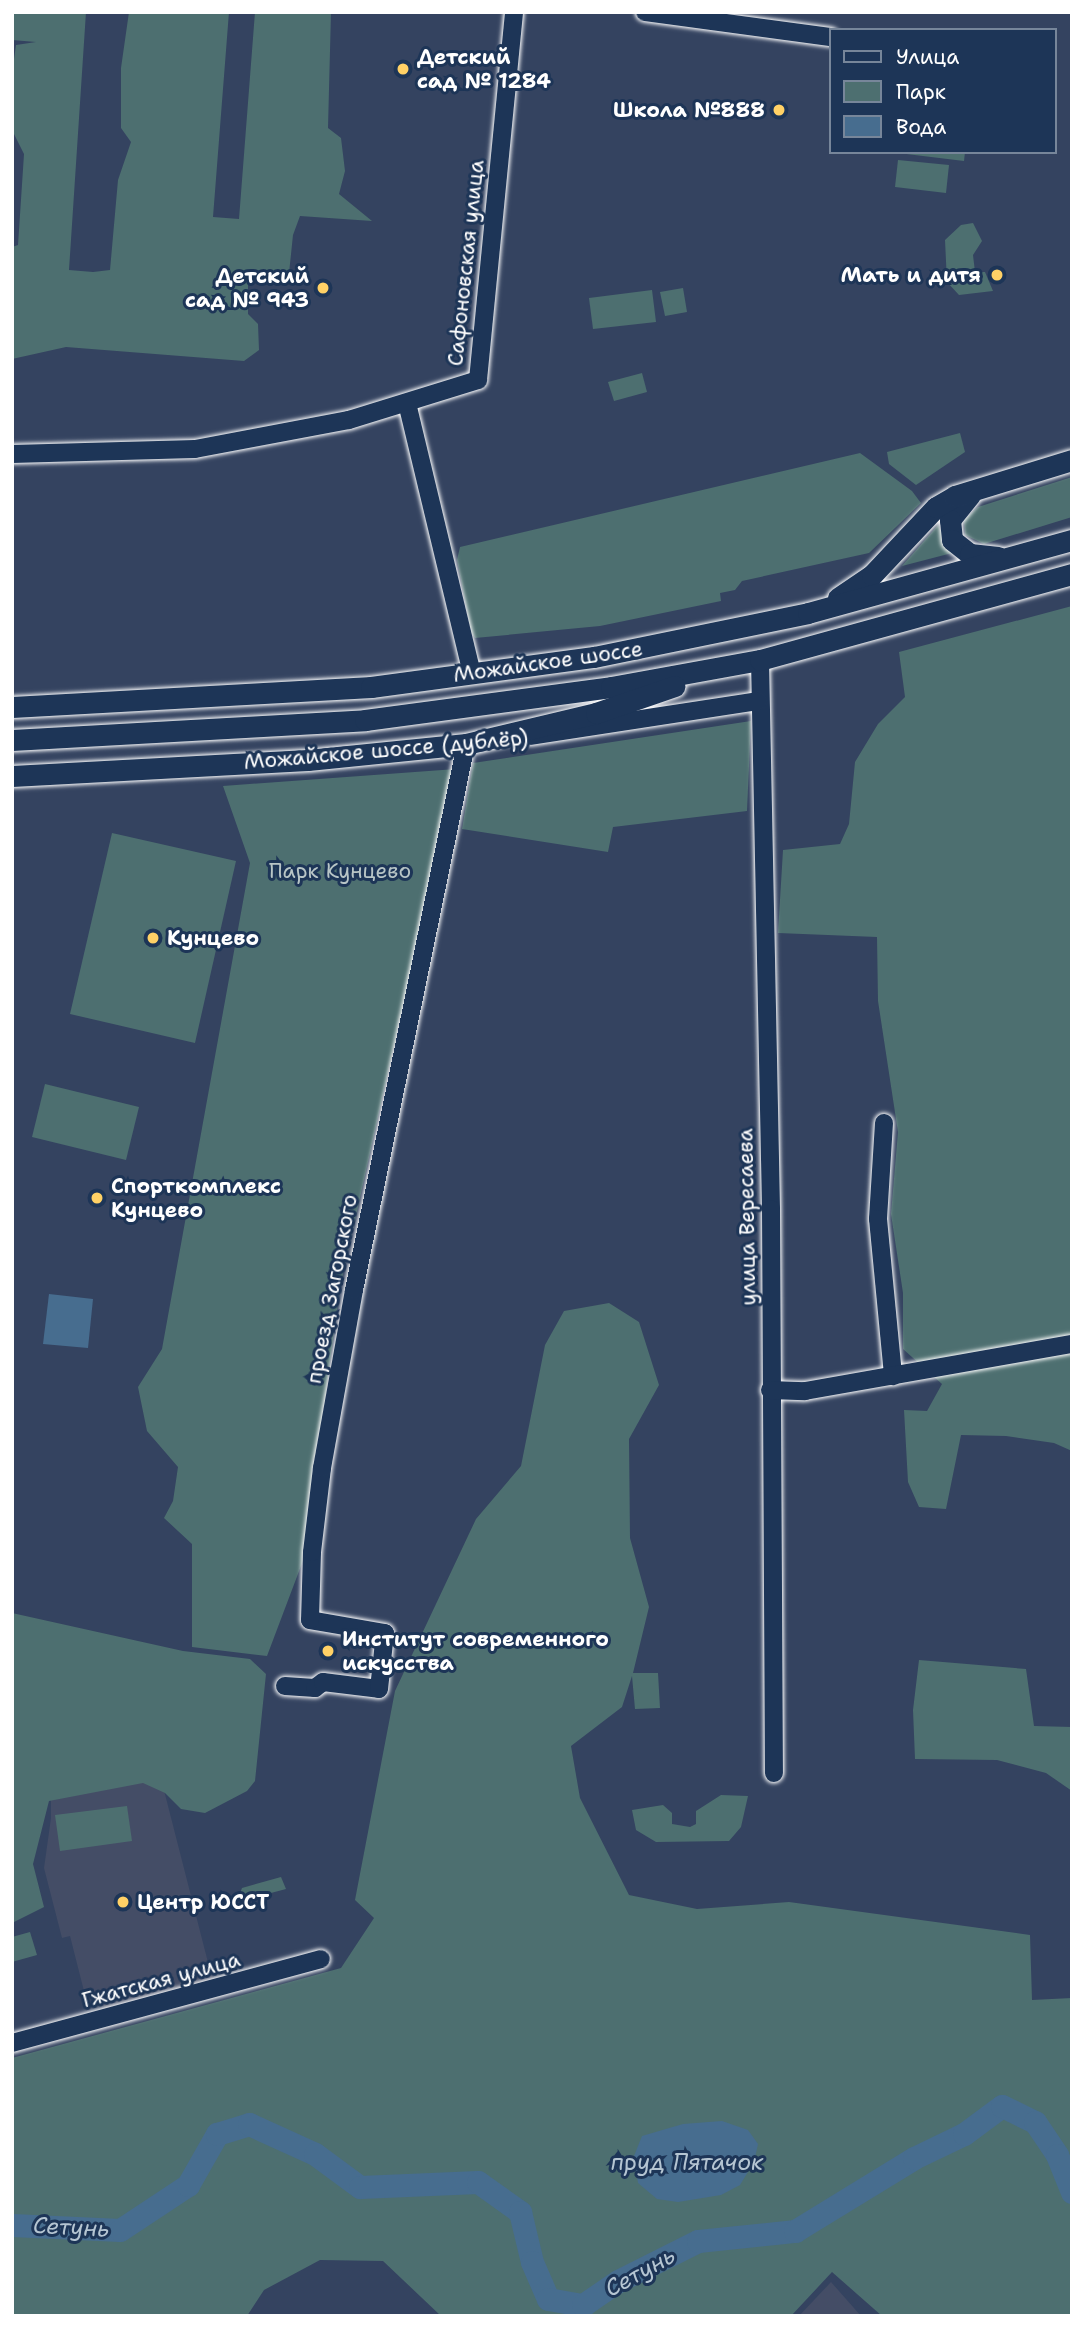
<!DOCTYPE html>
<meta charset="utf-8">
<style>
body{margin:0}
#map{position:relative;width:1084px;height:2328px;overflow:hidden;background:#344360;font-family:"Shantell Sans",sans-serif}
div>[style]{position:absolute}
.built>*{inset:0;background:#444d66}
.green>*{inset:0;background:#4d6f70}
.water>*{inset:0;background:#476d8f}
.river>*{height:23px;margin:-11.5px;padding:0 11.5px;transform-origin:11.5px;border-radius:11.5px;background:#476d8f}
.roads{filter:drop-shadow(0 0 2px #fff) drop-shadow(0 0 2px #fff)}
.minor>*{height:18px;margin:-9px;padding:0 9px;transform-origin:9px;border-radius:9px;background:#1d3557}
.major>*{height:21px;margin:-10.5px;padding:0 10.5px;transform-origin:10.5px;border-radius:10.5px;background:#1d3557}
.dots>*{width:19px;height:19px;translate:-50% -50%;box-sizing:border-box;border:4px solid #1d3557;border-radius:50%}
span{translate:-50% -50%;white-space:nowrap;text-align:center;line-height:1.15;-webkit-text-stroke:6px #1d3557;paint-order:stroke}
.poi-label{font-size:21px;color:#fff;font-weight:700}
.left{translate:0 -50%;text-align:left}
.right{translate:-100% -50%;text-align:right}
.street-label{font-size:21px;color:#fff}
.park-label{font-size:21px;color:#b8c5c6}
.water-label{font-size:23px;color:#b5c5d2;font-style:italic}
.frame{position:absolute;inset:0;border:14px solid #fff;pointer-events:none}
.legend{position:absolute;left:829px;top:28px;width:228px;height:126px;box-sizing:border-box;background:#1d3557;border:2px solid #77869a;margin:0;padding:9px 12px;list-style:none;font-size:21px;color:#fff}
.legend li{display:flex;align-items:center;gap:14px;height:35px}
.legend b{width:35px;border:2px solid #77869a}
</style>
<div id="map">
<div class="built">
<i style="clip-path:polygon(51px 1741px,155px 1755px,213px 1982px,105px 2012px,101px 1995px,86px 1999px,70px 1936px,62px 1938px,44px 1868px,51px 1818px)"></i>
<i style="clip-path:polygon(831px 2282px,861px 2316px,799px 2316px)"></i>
</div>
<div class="green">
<i style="clip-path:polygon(12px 12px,86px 12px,69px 270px,93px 272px,110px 270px,118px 180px,131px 142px,121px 128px,121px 68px,129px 12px,229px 12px,213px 217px,239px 219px,255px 12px,331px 12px,328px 128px,341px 138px,345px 171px,339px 194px,372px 221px,300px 216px,293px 235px,288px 283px,261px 280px,248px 284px,248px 314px,258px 324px,259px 350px,244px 361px,66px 347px,12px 359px,12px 247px,18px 245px,24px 154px,12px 130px,12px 73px,16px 45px,36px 42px,12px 40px)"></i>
<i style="clip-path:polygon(890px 152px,965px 152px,964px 161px)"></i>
<i style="clip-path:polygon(898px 160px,949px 165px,946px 193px,895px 187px)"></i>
<i style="clip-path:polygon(973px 223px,982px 241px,973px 255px,975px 272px,985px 272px,993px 291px,959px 295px,947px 282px,945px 240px,961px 225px)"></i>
<i style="clip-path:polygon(683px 288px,687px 312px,665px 316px,660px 292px)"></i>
<i style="clip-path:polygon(652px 290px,656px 322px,593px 329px,589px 298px)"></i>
<i style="clip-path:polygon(642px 373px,647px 392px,614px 401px,608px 382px)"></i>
<i style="clip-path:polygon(960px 433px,965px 452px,916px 485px,889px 464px,887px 452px)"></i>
<i style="clip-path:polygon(860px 453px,912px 491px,921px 503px,869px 553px,742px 581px,735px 590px,720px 593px,721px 601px,600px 626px,475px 638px,471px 632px,457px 560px,460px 547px)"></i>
<i style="clip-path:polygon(1072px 477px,1072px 517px,984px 544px,965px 535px,964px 520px,978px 507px)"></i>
<i style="clip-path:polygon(938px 525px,952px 553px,902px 566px)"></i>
<i style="clip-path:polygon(1072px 606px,1072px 1451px,1054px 1443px,1006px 1436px,961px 1435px,946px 1509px,919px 1507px,908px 1482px,904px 1410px,927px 1411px,942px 1384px,903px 1349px,903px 1293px,891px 1214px,898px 1132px,878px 1001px,877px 937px,778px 933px,783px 850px,840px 844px,849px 824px,855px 762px,878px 724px,905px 697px,899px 652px)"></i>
<i style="clip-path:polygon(751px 721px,747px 811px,613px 827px,608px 852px,462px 829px,473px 763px)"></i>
<i style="clip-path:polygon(456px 769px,340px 1287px,304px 1558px,267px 1656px,192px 1647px,192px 1544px,164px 1518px,173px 1501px,178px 1467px,147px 1431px,138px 1387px,162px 1349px,250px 863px,223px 786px)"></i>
<i style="clip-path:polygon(112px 833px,236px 861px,195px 1043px,70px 1014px)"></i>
<i style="clip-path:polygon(45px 1084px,139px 1107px,126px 1160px,32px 1137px)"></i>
<i style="clip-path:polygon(609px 1303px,639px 1322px,659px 1385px,629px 1439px,630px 1538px,649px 1607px,633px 1673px,658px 1673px,660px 1708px,635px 1709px,632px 1676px,622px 1707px,571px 1746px,580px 1798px,629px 1895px,697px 1909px,789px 1902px,1030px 1935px,1032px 2000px,1072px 1998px,1072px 2316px,882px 2316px,832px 2272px,791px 2316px,441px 2316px,383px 2261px,320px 2260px,264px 2290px,247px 2316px,12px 2316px,12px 2058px,341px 1968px,374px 1918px,355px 1900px,395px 1691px,476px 1519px,521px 1466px,545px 1345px,564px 1311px)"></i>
<i style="clip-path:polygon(12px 1613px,183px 1651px,250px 1659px,266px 1674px,255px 1781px,247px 1791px,205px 1813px,181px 1809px,165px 1793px,143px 1783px,49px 1801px,33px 1864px,44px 1907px,12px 1923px)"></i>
<i style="clip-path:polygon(919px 1660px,1026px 1669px,1034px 1726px,1072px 1727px,1072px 1791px,1046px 1773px,997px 1760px,915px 1759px,913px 1710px)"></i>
<i style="clip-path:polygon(721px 1795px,748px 1796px,741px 1827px,729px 1841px,656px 1842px,636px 1830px,632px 1810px,663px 1805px,672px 1813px,672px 1824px,690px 1827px,696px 1824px,696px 1811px)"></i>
<i style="clip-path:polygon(127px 1806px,132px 1841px,60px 1851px,55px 1815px)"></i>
<i style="clip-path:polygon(281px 1877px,286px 1889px,244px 1900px,239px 1896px,242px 1888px)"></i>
<i style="clip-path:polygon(30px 1932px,37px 1955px,12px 1962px,12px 1937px)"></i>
</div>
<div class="water">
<i style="clip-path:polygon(49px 1294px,93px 1299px,88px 1348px,43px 1344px)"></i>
<i style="clip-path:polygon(722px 2121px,748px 2130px,758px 2144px,754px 2162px,740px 2185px,721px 2195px,678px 2202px,657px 2199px,638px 2183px,634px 2156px,642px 2136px,683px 2124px)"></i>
</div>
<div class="river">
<i style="left:12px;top:2225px;width:108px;rotate:2.7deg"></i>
<i style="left:120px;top:2230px;width:82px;rotate:-33.5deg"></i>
<i style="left:188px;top:2185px;width:59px;rotate:-60.4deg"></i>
<i style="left:217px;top:2134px;width:34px;rotate:-17deg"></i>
<i style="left:249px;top:2124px;width:72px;rotate:24.4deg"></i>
<i style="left:315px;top:2154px;width:56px;rotate:36.3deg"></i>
<i style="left:360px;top:2187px;width:118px;rotate:-2.4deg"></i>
<i style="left:478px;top:2182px;width:52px;rotate:35.5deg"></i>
<i style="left:520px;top:2212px;width:51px;rotate:76.5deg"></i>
<i style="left:532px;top:2262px;width:40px;rotate:66.6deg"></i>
<i style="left:548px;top:2299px;width:36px;rotate:10deg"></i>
<i style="left:583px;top:2305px;width:42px;rotate:-34.4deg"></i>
<i style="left:618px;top:2281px;width:89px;rotate:-26.6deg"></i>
<i style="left:698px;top:2241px;width:98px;rotate:-5.9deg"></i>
<i style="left:795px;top:2231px;width:140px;rotate:-31.5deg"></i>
<i style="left:914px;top:2158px;width:55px;rotate:-25.6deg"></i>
<i style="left:964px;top:2134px;width:47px;rotate:-36.4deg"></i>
<i style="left:1002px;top:2106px;width:37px;rotate:26deg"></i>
<i style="left:1035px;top:2122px;width:40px;rotate:56deg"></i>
<i style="left:1057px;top:2155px;width:40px;rotate:68deg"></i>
</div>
<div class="roads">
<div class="minor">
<i style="left:645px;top:12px;width:187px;rotate:7.7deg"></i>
<i style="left:407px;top:403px;width:278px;rotate:76.5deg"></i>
<i style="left:12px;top:454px;width:183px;rotate:-1.6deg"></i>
<i style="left:195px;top:449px;width:157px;rotate:-10.7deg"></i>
<i style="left:349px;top:420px;width:135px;rotate:-17.2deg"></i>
<i style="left:478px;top:380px;width:370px;rotate:-84.4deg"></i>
<i style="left:760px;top:660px;width:549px;rotate:88.85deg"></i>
<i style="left:771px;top:1209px;width:564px;rotate:89.7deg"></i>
<i style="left:530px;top:736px;width:231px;rotate:-8.7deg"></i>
<i style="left:884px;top:1123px;width:96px;rotate:93.6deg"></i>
<i style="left:878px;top:1219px;width:158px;rotate:84.5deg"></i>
<i style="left:770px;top:1390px;width:35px;rotate:2deg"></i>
<i style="left:805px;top:1391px;width:271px;rotate:-10deg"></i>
<i style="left:285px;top:1686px;width:30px;rotate:4deg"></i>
<i style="left:315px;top:1688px;width:10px;rotate:-37deg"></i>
<i style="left:323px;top:1682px;width:56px;rotate:7.1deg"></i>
<i style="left:379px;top:1689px;width:56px;rotate:-83.9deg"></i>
<i style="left:385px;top:1633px;width:76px;rotate:-170.2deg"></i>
<i style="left:310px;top:1620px;width:68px;rotate:-88.3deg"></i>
<i style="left:312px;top:1552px;width:85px;rotate:-83.2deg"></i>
<i style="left:322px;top:1468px;width:181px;rotate:-79.8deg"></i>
<i style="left:354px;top:1290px;width:557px;rotate:-78.41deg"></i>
<i style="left:12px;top:2043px;width:320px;rotate:-15.2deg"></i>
</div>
<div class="major">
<i style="left:970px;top:495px;width:32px;rotate:129deg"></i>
<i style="left:950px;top:520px;width:20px;rotate:84deg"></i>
<i style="left:952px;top:540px;width:23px;rotate:38deg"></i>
<i style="left:970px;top:554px;width:28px;rotate:6deg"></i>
<i style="left:838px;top:598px;width:41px;rotate:-34.1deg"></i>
<i style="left:872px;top:575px;width:93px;rotate:-46.7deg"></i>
<i style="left:936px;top:507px;width:22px;rotate:-30deg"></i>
<i style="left:955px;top:496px;width:122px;rotate:-17.1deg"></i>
<i style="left:12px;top:707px;width:360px;rotate:-3.2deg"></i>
<i style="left:371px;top:687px;width:225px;rotate:-7.7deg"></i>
<i style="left:594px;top:657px;width:218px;rotate:-11.6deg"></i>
<i style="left:808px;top:613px;width:274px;rotate:-15.5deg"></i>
<i style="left:12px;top:740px;width:354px;rotate:-3.2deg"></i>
<i style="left:365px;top:720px;width:248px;rotate:-7.6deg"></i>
<i style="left:611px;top:687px;width:151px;rotate:-10.3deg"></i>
<i style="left:760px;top:660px;width:324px;rotate:-15.4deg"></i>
<i style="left:12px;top:776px;width:296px;rotate:-3.1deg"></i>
<i style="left:308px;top:760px;width:159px;rotate:-5.8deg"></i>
<i style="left:466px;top:744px;width:134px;rotate:-13.4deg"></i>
<i style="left:596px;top:713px;width:83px;rotate:-18.9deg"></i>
</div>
</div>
<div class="dots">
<i style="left:403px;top:69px;background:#ffd166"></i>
<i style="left:779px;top:110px;background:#ffd166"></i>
<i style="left:997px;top:275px;background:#ffd166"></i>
<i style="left:323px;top:288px;background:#ffd166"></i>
<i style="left:153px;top:938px;background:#ffd166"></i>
<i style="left:97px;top:1198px;background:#ffd166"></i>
<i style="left:328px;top:1651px;background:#ffd166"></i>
<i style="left:123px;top:1902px;background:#ffd166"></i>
</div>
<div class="poi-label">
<span class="left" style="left:417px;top:69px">Детский<br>сад № 1284</span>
<span class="right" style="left:765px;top:110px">Школа №888</span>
<span class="right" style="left:981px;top:275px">Мать и дитя</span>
<span class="right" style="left:309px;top:288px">Детский<br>сад № 943</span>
<span class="left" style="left:167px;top:938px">Кунцево</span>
<span class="left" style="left:111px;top:1198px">Спорткомплекс<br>Кунцево</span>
<span class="left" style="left:342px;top:1651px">Институт современного<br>искусства</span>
<span class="left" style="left:137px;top:1902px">Центр ЮССТ</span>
</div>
<div class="street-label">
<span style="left:466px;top:263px;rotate:-84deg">Сафоновская улица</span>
<span style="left:548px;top:662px;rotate:-8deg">Можайское шоссе</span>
<span style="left:386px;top:750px;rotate:-5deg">Можайское шоссе (дублёр)</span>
<span style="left:747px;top:1217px;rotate:-91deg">улица Вересаева</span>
<span style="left:332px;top:1289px;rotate:-79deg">проезд Загорского</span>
<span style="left:161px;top:1980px;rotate:-15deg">Гжатская улица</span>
</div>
<div class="park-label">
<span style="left:340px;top:871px">Парк Кунцево</span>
</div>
<div class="water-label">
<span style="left:687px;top:2162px">пруд Пятачок</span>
<span style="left:71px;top:2227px;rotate:3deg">Сетунь</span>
<span style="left:640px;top:2272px;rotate:-29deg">Сетунь</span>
</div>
<div class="frame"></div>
<ul class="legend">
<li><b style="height:9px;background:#1d3557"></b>Улица</li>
<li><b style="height:19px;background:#4d6f70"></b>Парк</li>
<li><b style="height:19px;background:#476d8f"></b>Вода</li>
</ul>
</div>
